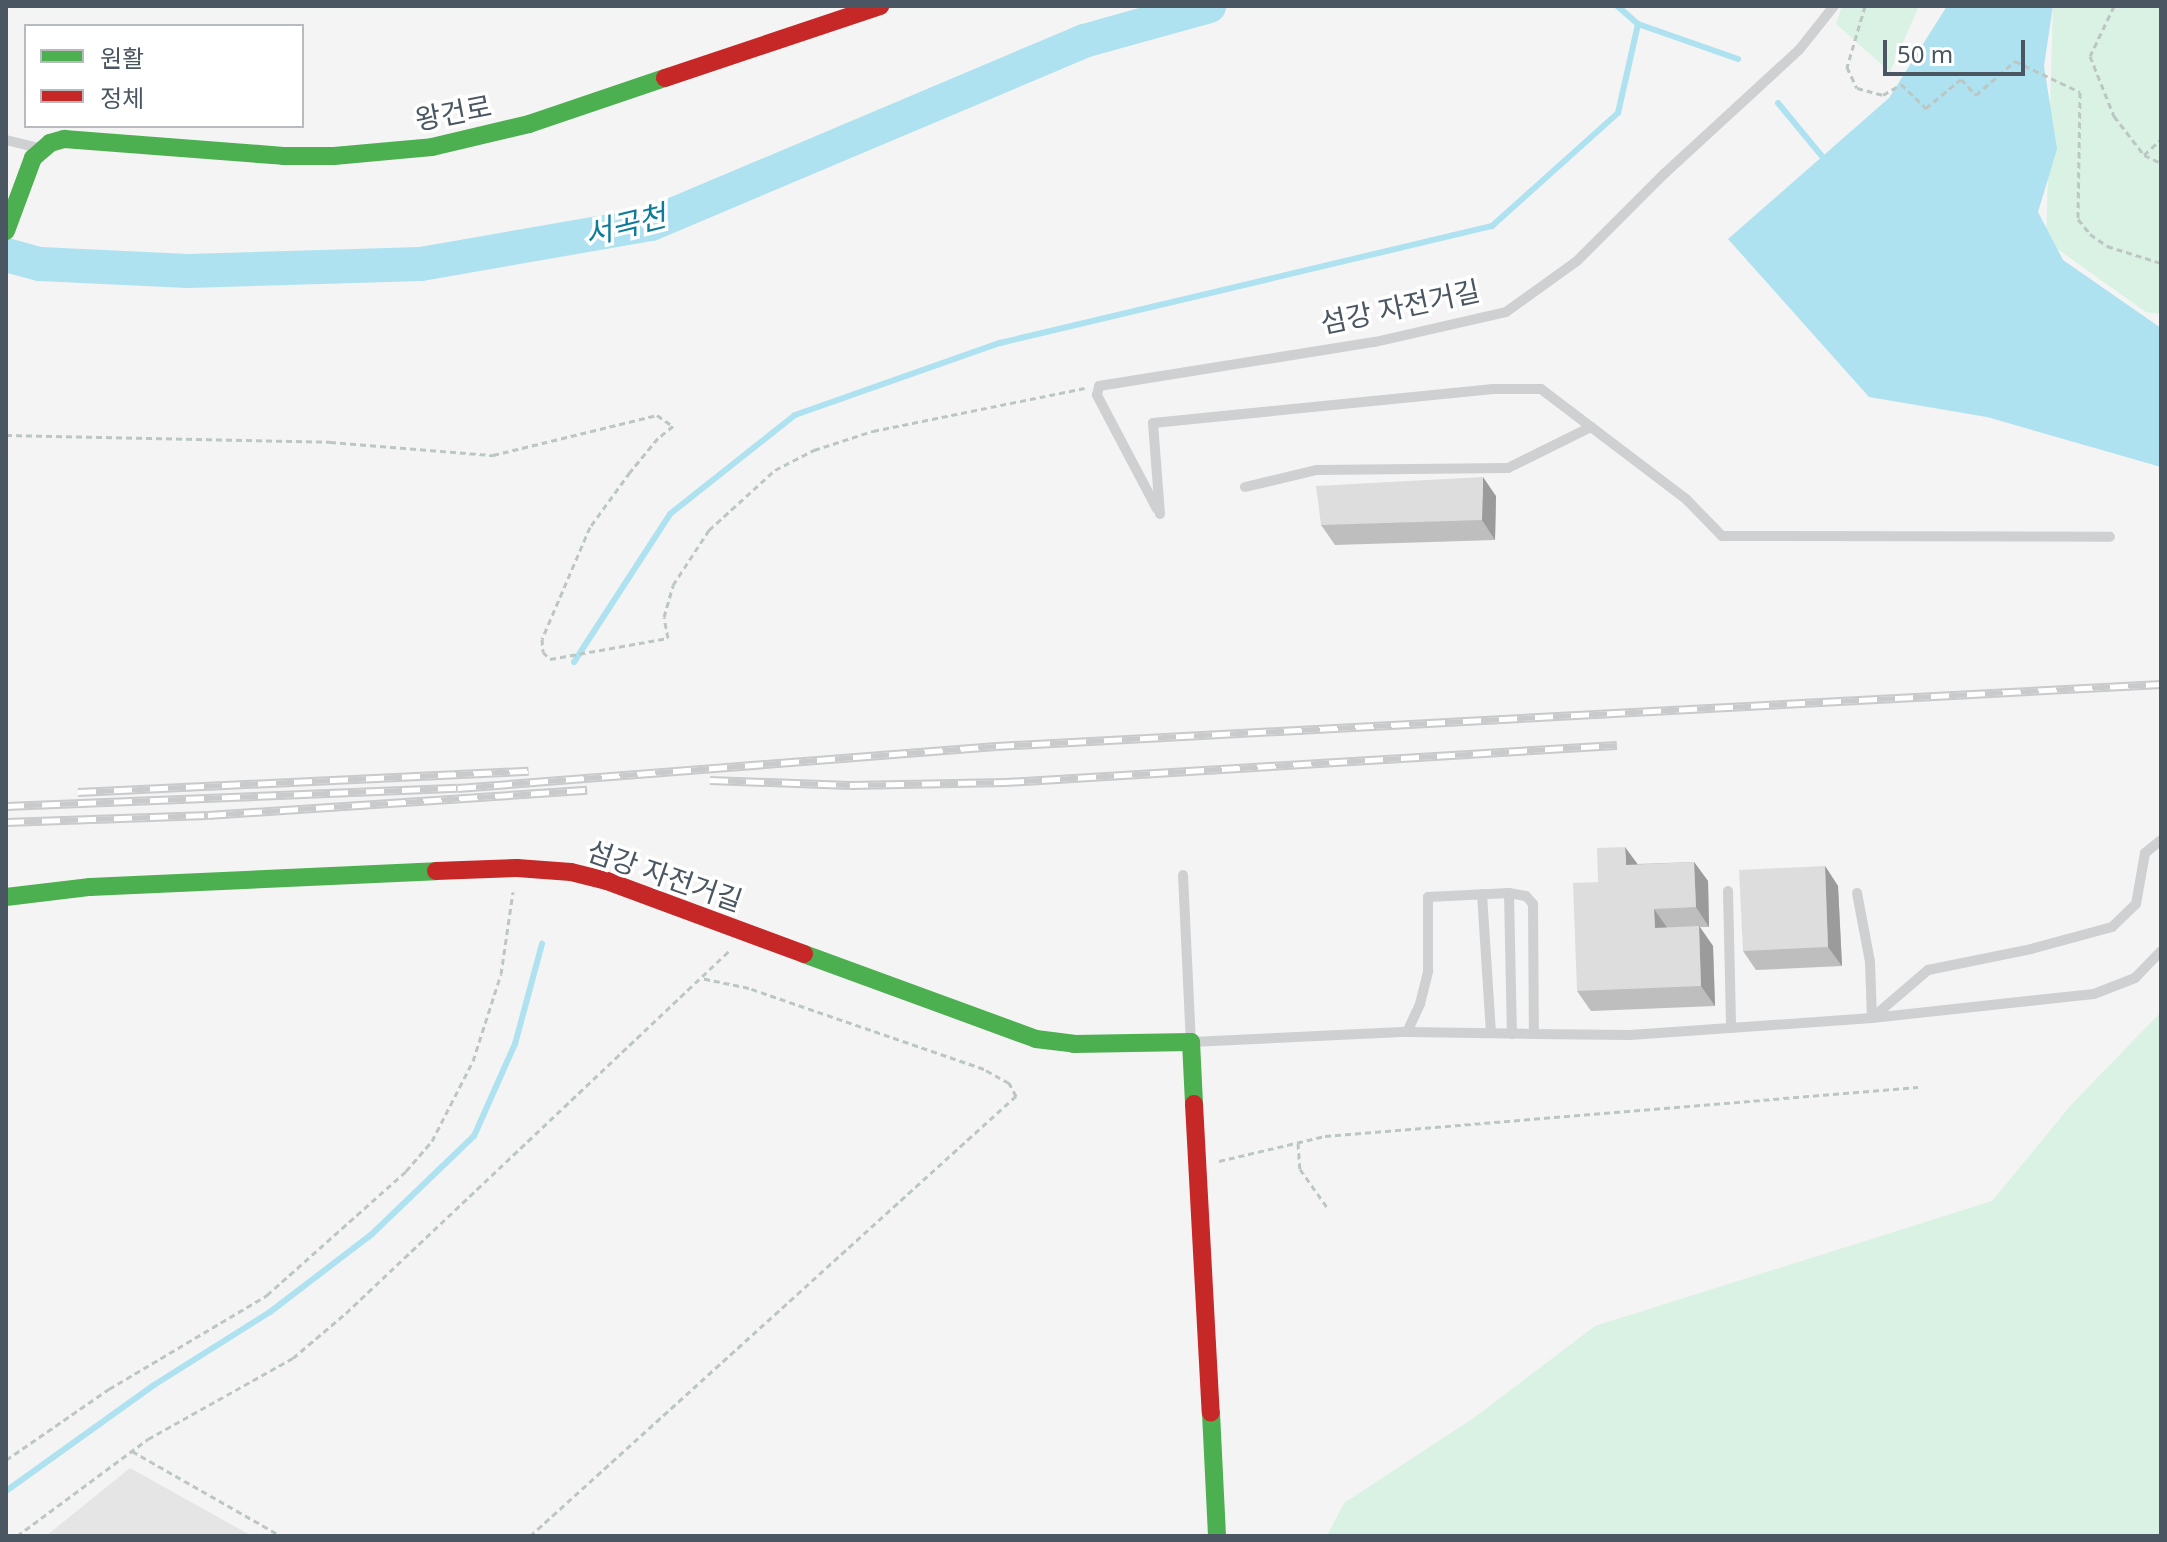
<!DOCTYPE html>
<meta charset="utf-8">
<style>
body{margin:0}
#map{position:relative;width:2167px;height:1542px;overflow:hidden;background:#f4f4f4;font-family:"Noto Sans","Noto Sans KR",sans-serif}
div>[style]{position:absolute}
.education>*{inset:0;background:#e6e5e6}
.green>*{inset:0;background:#d9f2e3}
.water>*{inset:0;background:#aee2f0}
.stream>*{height:6px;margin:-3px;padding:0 3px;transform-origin:3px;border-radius:3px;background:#aee2f0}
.river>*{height:34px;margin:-17px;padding:0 17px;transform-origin:17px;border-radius:17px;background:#aee2f0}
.path>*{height:3px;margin-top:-1.5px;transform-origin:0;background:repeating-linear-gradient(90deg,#bcc7c4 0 6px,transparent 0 10px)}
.lane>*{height:10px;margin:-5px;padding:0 5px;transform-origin:5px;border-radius:5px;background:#ced0d2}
.fast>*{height:18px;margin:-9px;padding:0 9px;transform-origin:9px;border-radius:9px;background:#4caf50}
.jam>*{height:18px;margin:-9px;padding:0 9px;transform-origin:9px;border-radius:9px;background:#c62828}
.rail>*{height:9px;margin-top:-4.5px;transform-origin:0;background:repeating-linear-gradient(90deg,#fff 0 18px,#c9cacc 0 36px);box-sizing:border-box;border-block:2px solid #c9cacc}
.wall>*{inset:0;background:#bebebf}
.shaded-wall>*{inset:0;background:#9b9b9b}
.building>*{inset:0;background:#ddddde}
span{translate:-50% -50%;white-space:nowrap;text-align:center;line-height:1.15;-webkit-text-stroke:7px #fff;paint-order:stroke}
.street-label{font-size:28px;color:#4a5661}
.water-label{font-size:30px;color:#0c7c9b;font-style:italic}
.frame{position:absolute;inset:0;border:8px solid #4a5661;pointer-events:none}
.legend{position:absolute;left:24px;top:24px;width:280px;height:104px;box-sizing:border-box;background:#fff;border:2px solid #b7bbc0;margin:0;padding:10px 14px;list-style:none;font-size:24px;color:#4a5661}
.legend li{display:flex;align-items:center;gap:16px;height:40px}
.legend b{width:40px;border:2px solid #b7bbc0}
.scale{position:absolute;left:1883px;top:40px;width:142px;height:36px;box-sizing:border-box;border:4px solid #4a5661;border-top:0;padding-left:10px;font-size:24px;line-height:28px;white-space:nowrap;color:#4a5661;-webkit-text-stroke:6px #fff;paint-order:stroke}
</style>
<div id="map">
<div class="education">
<i style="clip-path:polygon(130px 1468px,252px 1536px,46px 1536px)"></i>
</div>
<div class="green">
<i style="clip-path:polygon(1842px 6px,1919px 6px,1890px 72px,1836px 24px)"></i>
<i style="clip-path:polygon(2053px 6px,2161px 6px,2161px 314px,2146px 312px,2046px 241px)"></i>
<i style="clip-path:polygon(2161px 1012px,2161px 1536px,1327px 1536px,1344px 1503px,1475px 1417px,1595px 1326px,1992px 1201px,2071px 1105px)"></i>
</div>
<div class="water">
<i style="clip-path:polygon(1947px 6px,2053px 6px,2044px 66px,2057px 149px,2038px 212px,2063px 260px,2161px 328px,2161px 467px,1987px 417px,1869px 397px,1728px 239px,1889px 98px)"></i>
</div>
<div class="stream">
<i style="left:1638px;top:24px;width:106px;rotate:19.3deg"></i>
<i style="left:1778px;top:103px;width:75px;rotate:50.4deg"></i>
<i style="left:574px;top:662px;width:176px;rotate:-57deg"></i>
<i style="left:670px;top:514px;width:159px;rotate:-38.4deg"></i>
<i style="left:795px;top:415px;width:217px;rotate:-19.4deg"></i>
<i style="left:1000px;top:343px;width:506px;rotate:-13.38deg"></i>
<i style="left:1492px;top:226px;width:169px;rotate:-41.9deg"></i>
<i style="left:1618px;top:113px;width:91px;rotate:-77.3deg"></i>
<i style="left:1638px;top:24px;width:28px;rotate:-139deg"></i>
<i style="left:6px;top:1491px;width:182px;rotate:-35.6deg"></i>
<i style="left:154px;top:1385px;width:137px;rotate:-32.2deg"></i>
<i style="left:270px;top:1312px;width:128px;rotate:-37.4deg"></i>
<i style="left:372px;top:1234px;width:141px;rotate:-43.9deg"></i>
<i style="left:474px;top:1136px;width:101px;rotate:-66deg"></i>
<i style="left:515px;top:1044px;width:104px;rotate:-74.9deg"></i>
</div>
<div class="river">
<i style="left:6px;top:255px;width:35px;rotate:15deg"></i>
<i style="left:40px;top:264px;width:148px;rotate:2.7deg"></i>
<i style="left:188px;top:271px;width:233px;rotate:-1.7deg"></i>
<i style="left:421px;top:264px;width:233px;rotate:-9.9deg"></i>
<i style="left:651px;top:224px;width:470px;rotate:-22.9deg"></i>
<i style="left:1084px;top:41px;width:130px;rotate:-15.6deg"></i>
</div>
<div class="path">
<i style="left:1865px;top:6px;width:64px;rotate:106.4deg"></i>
<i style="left:1847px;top:67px;width:23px;rotate:65deg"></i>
<i style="left:1857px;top:88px;width:27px;rotate:15deg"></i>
<i style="left:1883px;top:95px;width:21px;rotate:-31deg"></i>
<i style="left:1901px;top:84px;width:35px;rotate:44deg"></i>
<i style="left:1926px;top:108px;width:45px;rotate:-39.6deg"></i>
<i style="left:1961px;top:79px;width:22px;rotate:47deg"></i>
<i style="left:1976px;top:95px;width:52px;rotate:-41.1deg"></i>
<i style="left:2015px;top:61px;width:72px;rotate:25.5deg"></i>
<i style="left:2080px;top:92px;width:127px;rotate:90.9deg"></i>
<i style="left:2078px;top:219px;width:19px;rotate:51deg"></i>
<i style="left:2090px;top:234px;width:21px;rotate:35deg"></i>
<i style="left:2107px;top:246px;width:57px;rotate:17.5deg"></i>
<i style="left:2114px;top:6px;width:55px;rotate:115.6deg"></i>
<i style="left:2090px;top:56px;width:65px;rotate:68.2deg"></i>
<i style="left:2114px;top:116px;width:49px;rotate:52.4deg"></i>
<i style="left:2144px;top:155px;width:19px;rotate:25deg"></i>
<i style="left:2144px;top:155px;width:23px;rotate:-43deg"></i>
<i style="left:6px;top:435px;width:324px;rotate:1.2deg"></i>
<i style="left:330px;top:442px;width:164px;rotate:4.6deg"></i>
<i style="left:493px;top:455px;width:169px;rotate:-13.7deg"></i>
<i style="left:657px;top:415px;width:19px;rotate:35deg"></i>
<i style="left:673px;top:426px;width:19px;rotate:141deg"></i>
<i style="left:658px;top:438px;width:44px;rotate:129.5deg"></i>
<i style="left:630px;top:472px;width:68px;rotate:126deg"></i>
<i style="left:590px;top:527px;width:122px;rotate:113.2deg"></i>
<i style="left:542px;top:639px;width:13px;rotate:86deg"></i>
<i style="left:543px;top:652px;width:10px;rotate:45deg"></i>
<i style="left:550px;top:659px;width:120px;rotate:-10.1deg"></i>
<i style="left:668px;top:638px;width:21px;rotate:-101deg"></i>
<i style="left:664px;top:617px;width:33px;rotate:-74deg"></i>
<i style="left:673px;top:585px;width:66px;rotate:-56.8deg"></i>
<i style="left:709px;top:530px;width:89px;rotate:-42.3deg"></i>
<i style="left:775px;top:470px;width:44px;rotate:-27.1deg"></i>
<i style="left:814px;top:450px;width:62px;rotate:-17.9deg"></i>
<i style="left:873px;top:431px;width:216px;rotate:-11.5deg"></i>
<i style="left:1298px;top:1143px;width:26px;rotate:86deg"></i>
<i style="left:1300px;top:1169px;width:50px;rotate:54.7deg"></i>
<i style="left:1219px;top:1161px;width:109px;rotate:-13.3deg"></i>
<i style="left:1325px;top:1136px;width:595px;rotate:-4.72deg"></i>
<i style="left:132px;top:1451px;width:172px;rotate:29.7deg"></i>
<i style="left:6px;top:1460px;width:125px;rotate:-34.6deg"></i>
<i style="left:109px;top:1389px;width:184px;rotate:-30.7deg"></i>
<i style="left:267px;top:1295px;width:186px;rotate:-41.7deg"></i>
<i style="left:406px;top:1171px;width:40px;rotate:-49deg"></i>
<i style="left:432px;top:1141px;width:90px;rotate:-62.9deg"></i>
<i style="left:473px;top:1061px;width:91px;rotate:-72.2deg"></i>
<i style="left:501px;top:974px;width:83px;rotate:-81.7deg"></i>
<i style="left:17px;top:1536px;width:163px;rotate:-36.5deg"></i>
<i style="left:148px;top:1439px;width:166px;rotate:-29.2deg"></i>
<i style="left:293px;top:1358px;width:70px;rotate:-40.3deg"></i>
<i style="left:346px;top:1313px;width:528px;rotate:-43.39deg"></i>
<i style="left:530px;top:1536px;width:656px;rotate:-42.16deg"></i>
<i style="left:1016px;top:1096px;width:15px;rotate:-118deg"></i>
<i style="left:1009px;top:1083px;width:29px;rotate:-151deg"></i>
<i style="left:984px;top:1069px;width:249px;rotate:-161deg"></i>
<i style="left:749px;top:988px;width:49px;rotate:-168.2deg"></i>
</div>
<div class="lane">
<i style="left:6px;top:140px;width:34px;rotate:14deg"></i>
<i style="left:1245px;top:487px;width:74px;rotate:-13.3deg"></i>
<i style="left:1317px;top:470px;width:191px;rotate:-0.6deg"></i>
<i style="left:1508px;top:468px;width:93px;rotate:-26.3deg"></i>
<i style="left:1157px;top:509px;width:129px;rotate:-117.8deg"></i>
<i style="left:1097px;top:395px;width:9px;rotate:-77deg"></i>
<i style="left:1099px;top:386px;width:279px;rotate:-9.1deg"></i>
<i style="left:1375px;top:342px;width:134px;rotate:-12.9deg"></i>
<i style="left:1506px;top:312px;width:87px;rotate:-35.7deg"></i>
<i style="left:1577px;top:261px;width:123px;rotate:-45deg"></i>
<i style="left:1664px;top:174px;width:183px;rotate:-42.6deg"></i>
<i style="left:1799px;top:50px;width:56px;rotate:-51.5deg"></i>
<i style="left:1160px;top:514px;width:91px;rotate:-94.4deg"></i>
<i style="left:1153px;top:423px;width:342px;rotate:-5.7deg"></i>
<i style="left:1493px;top:389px;width:48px"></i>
<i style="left:1541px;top:389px;width:182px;rotate:37.2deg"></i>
<i style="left:1686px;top:499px;width:52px;rotate:45.8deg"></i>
<i style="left:1722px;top:536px;width:388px;rotate:0.1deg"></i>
<i style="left:1183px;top:875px;width:167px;rotate:87.3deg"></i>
<i style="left:1191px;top:1042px;width:216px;rotate:-2.7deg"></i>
<i style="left:1728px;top:891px;width:137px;rotate:88.7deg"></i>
<i style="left:1509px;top:893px;width:17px;rotate:10deg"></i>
<i style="left:1526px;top:896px;width:11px;rotate:49deg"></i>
<i style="left:1533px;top:904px;width:130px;rotate:89.6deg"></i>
<i style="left:1534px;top:1034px;width:127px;rotate:-179.1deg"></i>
<i style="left:1407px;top:1032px;width:31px;rotate:-65deg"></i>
<i style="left:1420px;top:1004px;width:34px;rotate:-76deg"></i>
<i style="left:1428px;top:971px;width:74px;rotate:-90deg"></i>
<i style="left:1428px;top:897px;width:81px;rotate:-2.8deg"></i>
<i style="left:1509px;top:893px;width:141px;rotate:88.8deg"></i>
<i style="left:1857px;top:893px;width:70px;rotate:79.3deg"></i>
<i style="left:1870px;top:962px;width:56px;rotate:88deg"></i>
<i style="left:1482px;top:894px;width:139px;rotate:86.3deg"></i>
<i style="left:1872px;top:1018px;width:74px;rotate:-40.6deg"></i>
<i style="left:1928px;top:970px;width:105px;rotate:-11.5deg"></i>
<i style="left:2031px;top:949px;width:84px;rotate:-15.2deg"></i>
<i style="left:2112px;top:927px;width:33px;rotate:-44deg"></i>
<i style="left:2136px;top:904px;width:52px;rotate:-80deg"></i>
<i style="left:2145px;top:853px;width:21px;rotate:-39deg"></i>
<i style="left:1534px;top:1034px;width:96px;rotate:0.6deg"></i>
<i style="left:1630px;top:1035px;width:243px;rotate:-4deg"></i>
<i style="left:1872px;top:1018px;width:223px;rotate:-6.2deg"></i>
<i style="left:2094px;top:994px;width:44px;rotate:-21.3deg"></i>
<i style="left:2135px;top:978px;width:37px;rotate:-46deg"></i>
</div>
<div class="fast">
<i style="left:6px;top:231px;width:78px;rotate:-69.7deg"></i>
<i style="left:33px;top:158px;width:23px;rotate:-41deg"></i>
<i style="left:50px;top:143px;width:15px;rotate:-16deg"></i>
<i style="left:64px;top:139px;width:220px;rotate:4.4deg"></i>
<i style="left:283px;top:156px;width:51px"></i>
<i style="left:334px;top:156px;width:98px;rotate:-5.2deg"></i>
<i style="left:432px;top:147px;width:100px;rotate:-13.3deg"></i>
<i style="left:529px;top:124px;width:144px;rotate:-18.7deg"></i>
<i style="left:6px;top:897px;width:85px;rotate:-6.8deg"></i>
<i style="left:90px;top:887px;width:346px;rotate:-2.6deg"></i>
<i style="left:804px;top:954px;width:247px;rotate:20.1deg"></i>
<i style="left:1036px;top:1039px;width:38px;rotate:7deg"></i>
<i style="left:1074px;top:1044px;width:117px;rotate:-1deg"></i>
<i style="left:1191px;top:1042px;width:62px;rotate:87.2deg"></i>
<i style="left:1211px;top:1413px;width:123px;rotate:87.2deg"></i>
</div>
<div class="jam">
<i style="left:665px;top:78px;width:227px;rotate:-18.5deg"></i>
<i style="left:436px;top:871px;width:81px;rotate:-2.1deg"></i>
<i style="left:517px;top:868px;width:54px;rotate:4.2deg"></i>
<i style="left:571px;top:872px;width:37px;rotate:14deg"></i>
<i style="left:607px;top:881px;width:210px;rotate:20.3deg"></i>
<i style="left:1194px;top:1104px;width:309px;rotate:86.9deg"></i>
</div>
<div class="rail">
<i style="left:710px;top:780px;width:140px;rotate:2deg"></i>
<i style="left:850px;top:785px;width:156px;rotate:-1.1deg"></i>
<i style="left:1006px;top:782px;width:612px;rotate:-3.47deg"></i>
<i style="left:78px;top:792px;width:451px;rotate:-2.7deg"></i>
<i style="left:6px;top:806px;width:452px;rotate:-2.3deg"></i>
<i style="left:458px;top:788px;width:540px;rotate:-4.46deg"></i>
<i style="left:996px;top:746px;width:1167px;rotate:-3.05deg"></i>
<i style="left:6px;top:822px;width:202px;rotate:-2deg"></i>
<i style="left:208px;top:815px;width:380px;rotate:-3.8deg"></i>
</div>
<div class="wall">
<i style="clip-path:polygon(1496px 496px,1495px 540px,1335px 545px,1321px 525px)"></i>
<i style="clip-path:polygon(1694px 862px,1708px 881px,1709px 927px,1700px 927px,1713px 946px,1715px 1006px,1591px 1011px,1577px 991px,1598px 882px,1637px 864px)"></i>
<i style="clip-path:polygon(1825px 866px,1838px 886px,1842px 966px,1756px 970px,1743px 951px)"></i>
</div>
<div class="shaded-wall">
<i style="clip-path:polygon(1483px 477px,1496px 496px,1495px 540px,1482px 520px)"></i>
<i style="clip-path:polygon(1625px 847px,1639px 866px,1626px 865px)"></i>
<i style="clip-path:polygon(1694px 862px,1708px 881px,1709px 927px,1696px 907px)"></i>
<i style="clip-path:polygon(1825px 866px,1838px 886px,1842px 966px,1828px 947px)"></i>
<i style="clip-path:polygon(1654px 909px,1668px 929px,1655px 928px)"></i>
<i style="clip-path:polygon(1699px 926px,1713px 946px,1715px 1006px,1701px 986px)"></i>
</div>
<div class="building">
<i style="clip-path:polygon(1483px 477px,1482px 520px,1321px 525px,1316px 486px)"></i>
<i style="clip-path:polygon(1625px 847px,1626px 865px,1694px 862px,1696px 907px,1654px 909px,1655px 928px,1699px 926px,1701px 986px,1577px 991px,1573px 883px,1598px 882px,1597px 848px)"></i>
<i style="clip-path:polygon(1825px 866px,1828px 947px,1743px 951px,1739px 870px)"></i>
</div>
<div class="street-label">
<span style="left:453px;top:112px;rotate:-11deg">왕건로</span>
<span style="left:1400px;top:306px;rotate:-12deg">섬강 자전거길</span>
<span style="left:665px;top:875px;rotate:19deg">섬강 자전거길</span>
</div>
<div class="water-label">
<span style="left:625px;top:225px;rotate:-14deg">서곡천</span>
</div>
<div class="frame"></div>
<ul class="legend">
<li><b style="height:10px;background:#4caf50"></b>원활</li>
<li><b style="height:10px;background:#c62828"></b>정체</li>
</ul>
<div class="scale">50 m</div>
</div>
